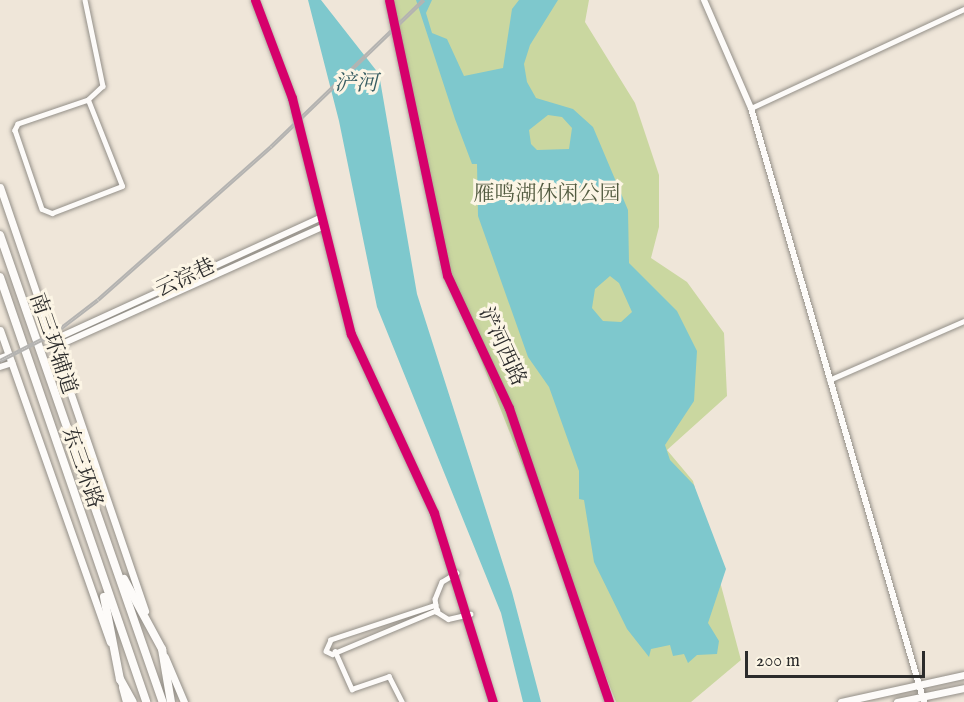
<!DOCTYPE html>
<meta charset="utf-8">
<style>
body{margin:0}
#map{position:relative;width:964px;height:702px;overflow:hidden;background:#efe6d9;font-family:"IM FELL English","Noto Serif SC",serif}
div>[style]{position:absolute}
.green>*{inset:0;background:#cad7a0}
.water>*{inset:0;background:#7ec8cd}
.roads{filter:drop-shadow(0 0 2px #938f88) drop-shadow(0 0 2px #938f88)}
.minor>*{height:4.5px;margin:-2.25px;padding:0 2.25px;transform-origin:2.25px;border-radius:2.25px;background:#fdfbf9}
.tertiary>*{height:6px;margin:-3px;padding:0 3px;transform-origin:3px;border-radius:3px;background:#fdfbf9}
.secondary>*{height:7px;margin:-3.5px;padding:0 3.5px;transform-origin:3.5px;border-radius:3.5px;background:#fdfbf9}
.trunk>*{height:8px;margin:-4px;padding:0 4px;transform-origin:4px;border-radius:4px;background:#fdfbf9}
.rail>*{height:4px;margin-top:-2px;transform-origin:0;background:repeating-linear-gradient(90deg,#fcf5e5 0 4.5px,#b4b3b1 0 9px);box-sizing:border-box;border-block:2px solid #b4b3b1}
.cycleway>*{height:9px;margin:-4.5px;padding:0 4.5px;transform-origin:4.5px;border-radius:4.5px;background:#d6006c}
span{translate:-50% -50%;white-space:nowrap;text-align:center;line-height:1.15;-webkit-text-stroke:6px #fcf5e5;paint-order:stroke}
.park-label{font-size:21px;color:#525b40}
.street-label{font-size:21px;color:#2b2b2b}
.water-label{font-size:22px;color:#375d62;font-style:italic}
.scale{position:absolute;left:745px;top:651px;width:180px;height:27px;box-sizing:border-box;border:3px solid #2b2b2b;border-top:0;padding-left:8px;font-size:18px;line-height:21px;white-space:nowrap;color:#2b2b2b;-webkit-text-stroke:4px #fcf5e5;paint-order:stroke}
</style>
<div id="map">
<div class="green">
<i style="clip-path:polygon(391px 0,589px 0,585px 22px,635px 103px,659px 175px,659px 227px,651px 258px,687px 282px,724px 333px,727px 396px,667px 450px,693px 481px,741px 660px,691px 702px,616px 702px,450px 281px)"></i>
</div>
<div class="water">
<i style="clip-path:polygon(308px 0,321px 0,379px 74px,417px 294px,512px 592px,541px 702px,523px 702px,501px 613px,377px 307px,339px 121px)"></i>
<i style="clip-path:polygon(evenodd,416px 0,432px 0,426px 13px,432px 33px,447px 39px,464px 76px,503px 68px,512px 9px,519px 0,558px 0,530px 45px,524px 64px,527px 82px,536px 98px,573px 109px,593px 127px,628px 210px,629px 263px,677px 311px,697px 351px,694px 401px,665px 445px,670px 460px,694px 485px,726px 569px,708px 623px,719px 641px,717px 654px,697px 655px,688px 663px,684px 654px,673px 656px,670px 645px,651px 649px,649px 657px,627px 629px,594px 562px,584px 500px,579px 499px,579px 471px,549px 387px,528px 357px,478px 216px,477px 164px,472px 164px,455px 119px,416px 0,548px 115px,562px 117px,572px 128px,569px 149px,537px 150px,531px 144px,529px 130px,548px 115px,416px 0,610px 276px,619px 283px,632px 312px,621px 322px,603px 321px,592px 308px,595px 289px,610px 276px)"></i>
</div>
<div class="roads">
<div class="minor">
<i style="left:85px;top:0;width:88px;rotate:78.2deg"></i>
<i style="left:103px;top:86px;width:21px;rotate:137deg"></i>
<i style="left:88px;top:100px;width:74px;rotate:161.1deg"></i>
<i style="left:18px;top:124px;width:7px;rotate:117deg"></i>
<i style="left:15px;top:130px;width:83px;rotate:71.1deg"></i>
<i style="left:42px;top:209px;width:11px;rotate:22deg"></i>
<i style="left:52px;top:213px;width:75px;rotate:-21.1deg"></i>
<i style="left:122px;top:186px;width:92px;rotate:-111.6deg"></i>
<i style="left:751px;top:108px;width:235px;rotate:-24.9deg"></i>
<i style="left:829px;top:380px;width:147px;rotate:-23.6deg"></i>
<i style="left:457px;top:573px;width:17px;rotate:149deg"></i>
<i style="left:442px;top:582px;width:18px;rotate:112deg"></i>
<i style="left:435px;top:599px;width:13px;rotate:81deg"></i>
<i style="left:437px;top:612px;width:13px;rotate:32deg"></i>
<i style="left:448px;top:619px;width:23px;rotate:-13deg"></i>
<i style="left:436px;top:605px;width:111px;rotate:161.6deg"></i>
<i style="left:331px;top:640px;width:12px;rotate:114deg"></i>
<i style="left:326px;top:651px;width:7px;rotate:27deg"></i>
<i style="left:332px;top:654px;width:114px;rotate:-22.7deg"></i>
<i style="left:335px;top:651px;width:42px;rotate:65.9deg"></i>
<i style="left:352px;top:689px;width:39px;rotate:-19deg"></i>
<i style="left:389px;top:676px;width:29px;rotate:63deg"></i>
</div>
<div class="tertiary">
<i style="left:255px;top:0;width:105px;rotate:69.3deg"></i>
<i style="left:292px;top:98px;width:243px;rotate:76deg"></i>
<i style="left:351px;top:334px;width:197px;rotate:65.1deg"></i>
<i style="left:434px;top:513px;width:198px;rotate:72.7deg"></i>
<i style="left:389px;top:0;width:281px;rotate:78.1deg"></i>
<i style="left:447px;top:275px;width:147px;rotate:65deg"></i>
<i style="left:509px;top:408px;width:311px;rotate:71.2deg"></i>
<i style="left:704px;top:0;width:118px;rotate:66.5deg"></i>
<i style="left:751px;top:108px;width:619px;rotate:73.76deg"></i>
<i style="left:51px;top:341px;width:298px;rotate:-24.6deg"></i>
<i style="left:53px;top:348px;width:297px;rotate:-24.2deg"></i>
<i style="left:0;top:358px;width:9px;rotate:-18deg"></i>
<i style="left:0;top:367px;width:13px;rotate:-18deg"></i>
</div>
<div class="secondary">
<i style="left:0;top:187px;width:448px;rotate:71.1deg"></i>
<i style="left:0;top:330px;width:331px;rotate:70.6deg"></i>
<i style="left:165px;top:657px;width:49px;rotate:67.1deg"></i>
<i style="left:122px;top:687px;width:16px;rotate:75deg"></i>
<i style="left:841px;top:702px;width:126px;rotate:-12.4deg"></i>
<i style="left:897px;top:702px;width:68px;rotate:-11.8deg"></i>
</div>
<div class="trunk">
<i style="left:0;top:235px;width:495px;rotate:70.8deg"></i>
<i style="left:0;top:277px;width:449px;rotate:71deg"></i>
<i style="left:124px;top:579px;width:80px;rotate:61.5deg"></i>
<i style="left:162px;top:649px;width:54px;rotate:80.4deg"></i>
<i style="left:104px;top:597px;width:84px;rotate:79deg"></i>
<i style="left:120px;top:679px;width:26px;rotate:61deg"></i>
</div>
</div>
<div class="rail">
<i style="left:0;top:361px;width:62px;rotate:-27deg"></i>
<i style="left:55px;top:333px;width:54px;rotate:-37.5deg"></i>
<i style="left:98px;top:300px;width:231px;rotate:-41.5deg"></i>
<i style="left:271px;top:147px;width:212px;rotate:-43.9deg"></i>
</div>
<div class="cycleway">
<i style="left:255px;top:0;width:105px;rotate:69.3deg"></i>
<i style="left:292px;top:98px;width:243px;rotate:76deg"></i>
<i style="left:351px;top:334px;width:197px;rotate:65.1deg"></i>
<i style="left:434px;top:513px;width:198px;rotate:72.7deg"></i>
<i style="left:389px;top:0;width:281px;rotate:78.1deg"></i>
<i style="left:447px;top:275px;width:147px;rotate:65deg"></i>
<i style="left:509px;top:408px;width:311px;rotate:71.2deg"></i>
</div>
<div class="park-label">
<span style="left:547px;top:195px">雁鸣湖休闲公园</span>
</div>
<div class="street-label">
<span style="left:186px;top:279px;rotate:-25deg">云淙巷</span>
<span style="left:52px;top:344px;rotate:71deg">南三环辅道</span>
<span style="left:501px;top:347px;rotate:65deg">浐河西路</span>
<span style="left:81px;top:468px;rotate:71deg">东三环路</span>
</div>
<div class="water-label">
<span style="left:356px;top:85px">浐河</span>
</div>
<div class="scale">200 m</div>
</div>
